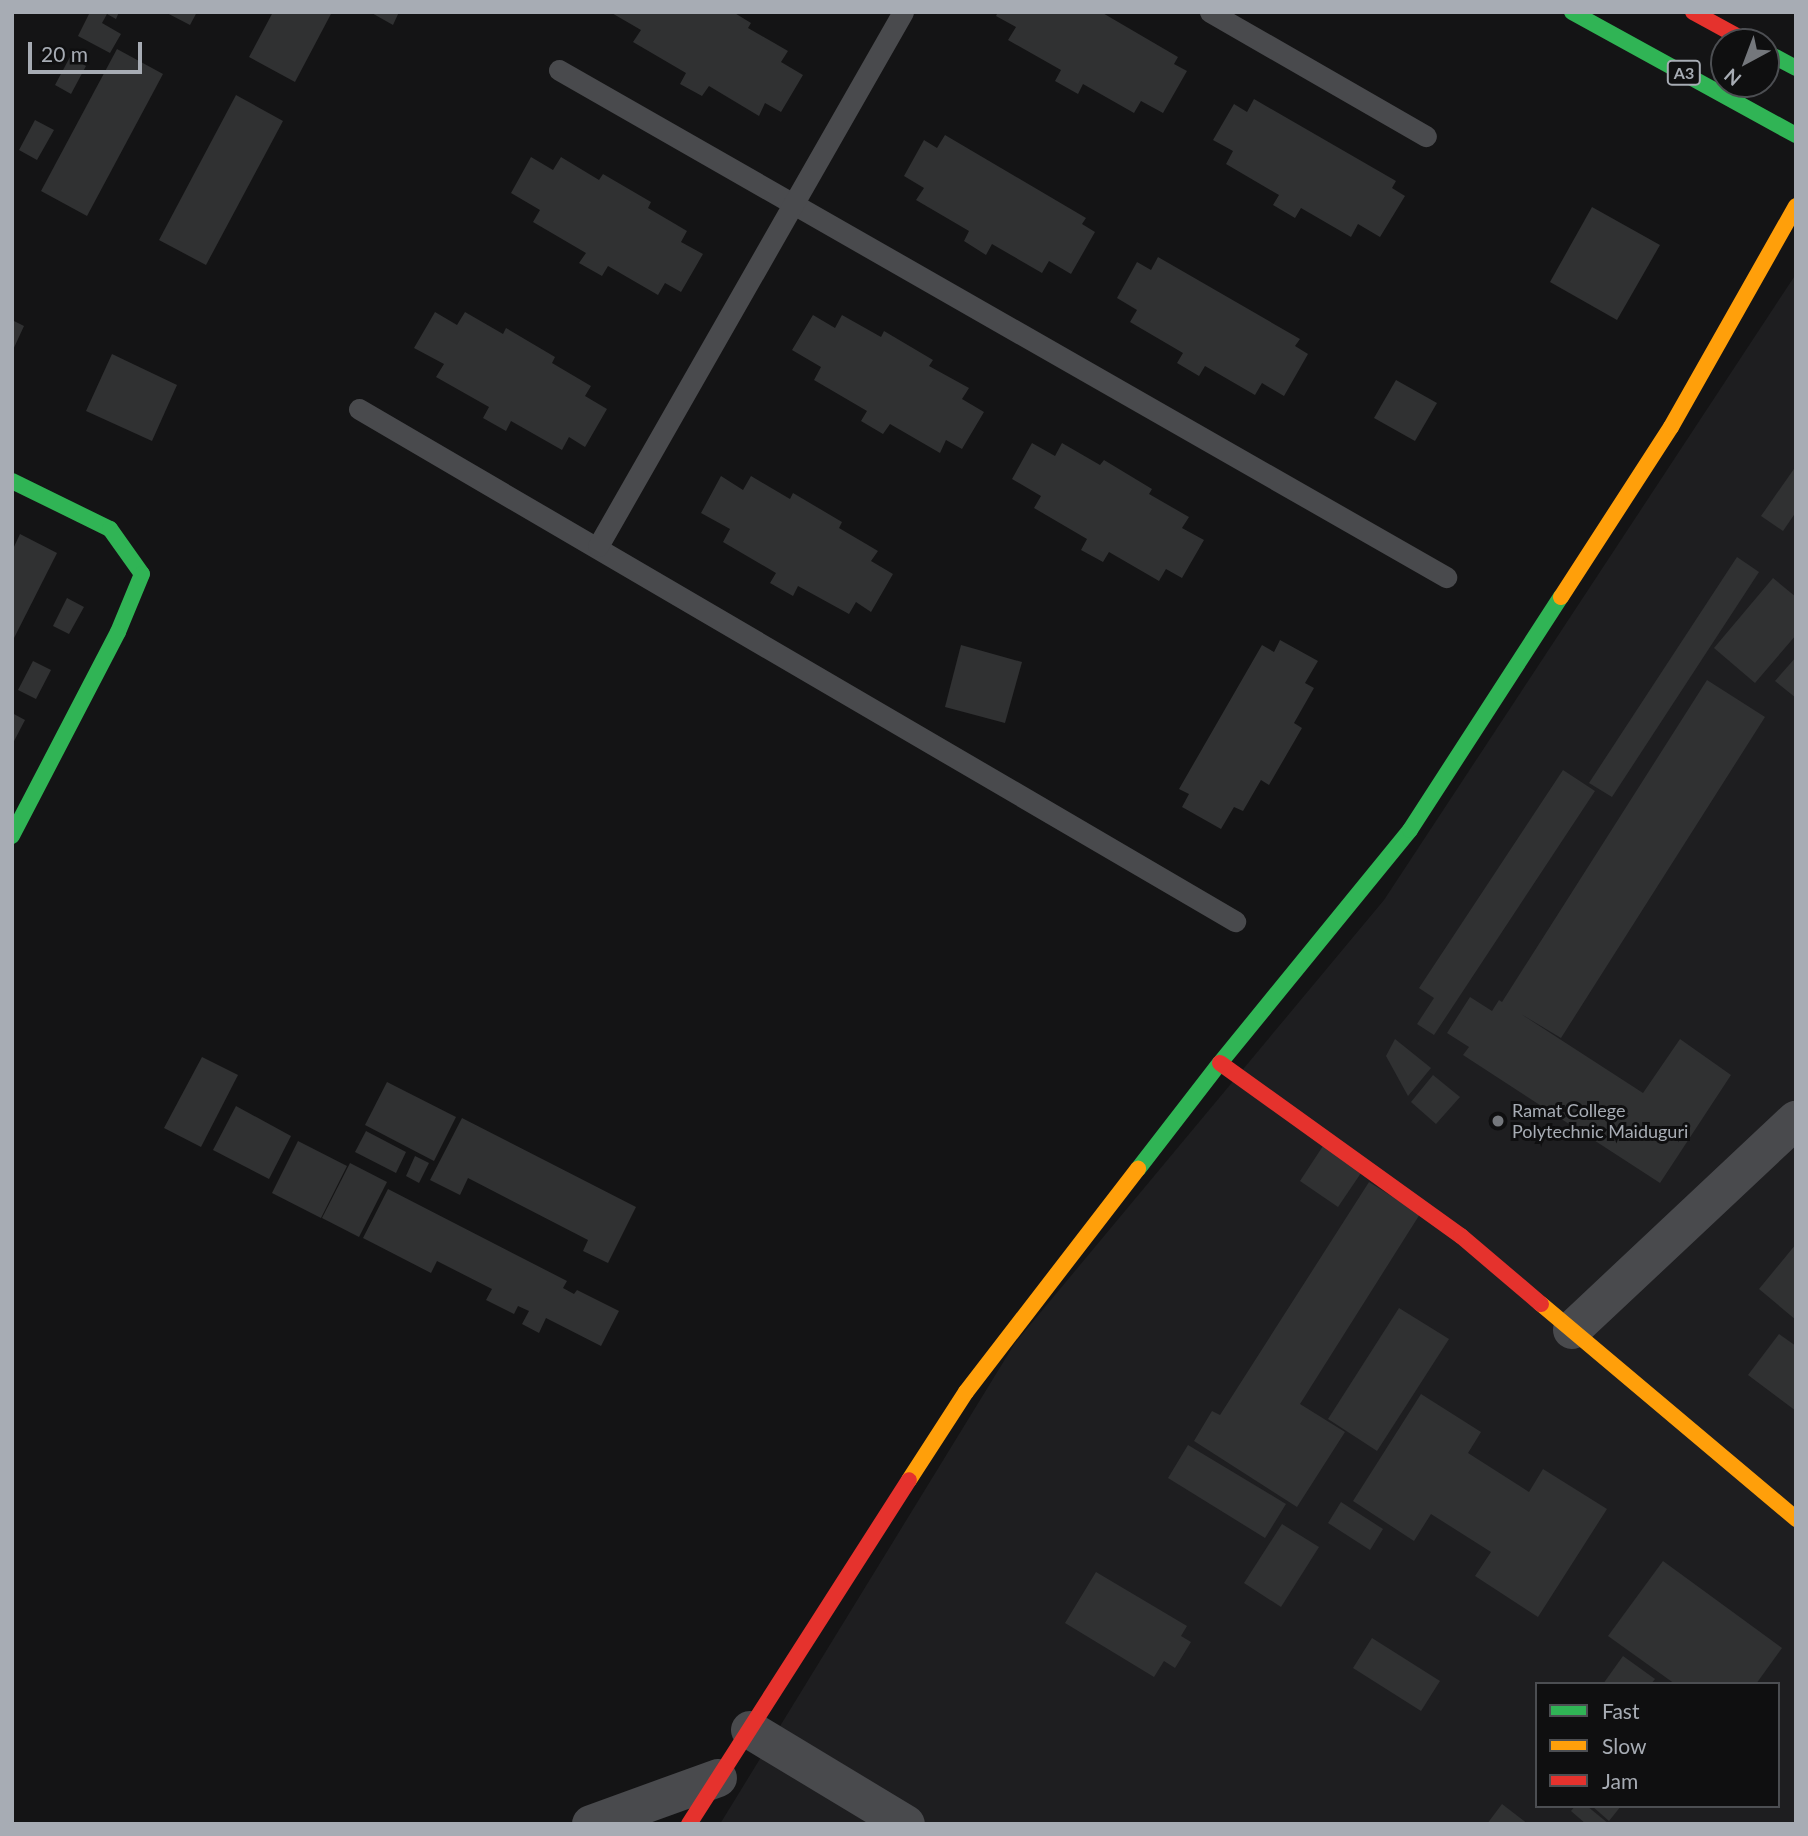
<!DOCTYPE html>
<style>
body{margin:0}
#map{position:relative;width:1808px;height:1836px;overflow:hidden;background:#141415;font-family:Lato,sans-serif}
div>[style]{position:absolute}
.built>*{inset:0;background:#1e1e20}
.building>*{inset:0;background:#303132}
.lane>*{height:21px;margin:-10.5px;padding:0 10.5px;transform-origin:10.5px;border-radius:10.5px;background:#494a4d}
.street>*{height:38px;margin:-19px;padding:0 19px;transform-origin:19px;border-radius:19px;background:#494a4d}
.fast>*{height:16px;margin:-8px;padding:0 8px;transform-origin:8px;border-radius:8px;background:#30b455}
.slow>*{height:16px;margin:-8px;padding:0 8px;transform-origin:8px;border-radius:8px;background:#ff9f0a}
.jam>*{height:16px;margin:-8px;padding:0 8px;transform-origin:8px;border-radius:8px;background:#e5322d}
.dots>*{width:19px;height:19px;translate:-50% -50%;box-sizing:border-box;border:4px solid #0f0f10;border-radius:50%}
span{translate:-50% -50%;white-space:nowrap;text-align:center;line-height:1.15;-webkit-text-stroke:6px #0f0f10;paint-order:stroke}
.shield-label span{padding:2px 5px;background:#0f0f10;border:2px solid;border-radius:5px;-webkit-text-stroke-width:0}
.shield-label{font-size:16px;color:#a7acb4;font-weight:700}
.poi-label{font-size:18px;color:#a7acb4}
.left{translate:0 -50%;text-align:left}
.frame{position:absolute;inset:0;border:14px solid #a7acb4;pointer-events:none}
.legend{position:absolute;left:1535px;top:1682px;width:245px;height:126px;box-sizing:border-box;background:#0f0f10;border:2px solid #4c4e52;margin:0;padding:9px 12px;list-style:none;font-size:21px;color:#a7acb4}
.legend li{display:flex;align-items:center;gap:14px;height:35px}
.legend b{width:35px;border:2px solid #4c4e52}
.north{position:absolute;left:1710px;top:28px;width:70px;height:70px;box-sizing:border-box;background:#0f0f10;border:2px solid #4c4e52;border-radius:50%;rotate:221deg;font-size:19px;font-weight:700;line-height:28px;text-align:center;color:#a7acb4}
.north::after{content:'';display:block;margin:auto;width:24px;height:32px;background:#74777c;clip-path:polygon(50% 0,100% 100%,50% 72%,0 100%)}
.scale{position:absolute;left:28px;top:42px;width:114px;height:32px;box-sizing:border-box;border:4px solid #a7acb4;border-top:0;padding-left:9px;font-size:21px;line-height:24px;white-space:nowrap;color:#a7acb4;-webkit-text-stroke:5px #0f0f10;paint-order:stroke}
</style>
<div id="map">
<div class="built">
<i style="clip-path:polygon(evenodd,1796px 274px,1796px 1824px,720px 1824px,1015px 1343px,1384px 900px,1796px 274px,1537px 1684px,1778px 1684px,1778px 1806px,1537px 1806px,1537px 1684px)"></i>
</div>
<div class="building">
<i style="clip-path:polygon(90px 12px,119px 12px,116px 19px,107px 14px,102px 23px,121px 34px,110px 53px,78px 36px)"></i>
<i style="clip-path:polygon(165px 12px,197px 12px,190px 25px)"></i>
<i style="clip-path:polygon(273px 12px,332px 12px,295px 82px,249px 57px)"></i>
<i style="clip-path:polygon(370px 12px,399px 12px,393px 25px)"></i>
<i style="clip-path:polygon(610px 12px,733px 12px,751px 23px,748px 28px,788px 51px,781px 62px,803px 75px,781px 112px,765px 103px,759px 116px,709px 86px,702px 96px,680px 84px,686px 73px,633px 42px,641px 30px)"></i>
<i style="clip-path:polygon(998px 12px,1101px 12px,1178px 57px,1174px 64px,1187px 71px,1163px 113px,1141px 101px,1134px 113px,1083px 84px,1078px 94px,1055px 81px,1061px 70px,1008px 40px,1016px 27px,996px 16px)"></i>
<i style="clip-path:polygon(117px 49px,163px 74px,87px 216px,41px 191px)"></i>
<i style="clip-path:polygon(70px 57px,86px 66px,71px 94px,55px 85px)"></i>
<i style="clip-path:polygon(236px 95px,283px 121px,206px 265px,159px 240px)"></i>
<i style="clip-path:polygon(1254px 99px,1396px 181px,1392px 188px,1405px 196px,1380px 237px,1358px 224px,1351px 237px,1301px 208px,1295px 218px,1273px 205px,1279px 195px,1226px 164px,1233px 151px,1213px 140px,1234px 104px,1247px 112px)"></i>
<i style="clip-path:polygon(35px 120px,54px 130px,37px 160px,19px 150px)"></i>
<i style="clip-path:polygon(945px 135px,1086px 218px,1082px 224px,1095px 232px,1071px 274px,1049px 261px,1042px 273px,992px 244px,986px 255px,964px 241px,969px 231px,916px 200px,924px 188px,904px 176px,924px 140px,937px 148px)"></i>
<i style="clip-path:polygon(531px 157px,553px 170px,561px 157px,599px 180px,603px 174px,651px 202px,648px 208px,687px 231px,681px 242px,703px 254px,681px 292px,665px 283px,658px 295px,608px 266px,602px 276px,579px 263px,586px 253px,533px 222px,540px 210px,511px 193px)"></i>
<i style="clip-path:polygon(1592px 207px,1660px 245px,1617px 320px,1550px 282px)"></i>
<i style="clip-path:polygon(1158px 257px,1300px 339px,1295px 346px,1308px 354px,1284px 396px,1262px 383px,1255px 395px,1205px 366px,1199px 376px,1177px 363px,1183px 353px,1130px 322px,1137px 310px,1117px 298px,1137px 262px,1151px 270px)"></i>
<i style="clip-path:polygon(435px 312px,457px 325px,465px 312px,503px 334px,506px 328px,555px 357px,552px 363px,591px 386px,585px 396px,607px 409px,585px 447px,569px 437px,562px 450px,511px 421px,506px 431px,483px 418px,489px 407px,436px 377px,444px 364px,414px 348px)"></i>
<i style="clip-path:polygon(813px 315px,835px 328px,842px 315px,881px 337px,884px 331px,933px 360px,929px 366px,969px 388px,962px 399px,984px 412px,962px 449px,946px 440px,940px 453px,890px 424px,883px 434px,861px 421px,867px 411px,814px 380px,821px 367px,792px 350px)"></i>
<i style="clip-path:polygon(12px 320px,24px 326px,12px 352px)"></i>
<i style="clip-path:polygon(112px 354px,177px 385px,152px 441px,86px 411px)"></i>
<i style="clip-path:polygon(1396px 380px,1437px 403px,1415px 441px,1374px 418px)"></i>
<i style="clip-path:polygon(1032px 443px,1055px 456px,1062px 443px,1100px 465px,1104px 460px,1152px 489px,1149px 494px,1189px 517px,1182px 528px,1204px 540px,1182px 578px,1166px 569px,1159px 581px,1109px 552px,1103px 562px,1081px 550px,1087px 539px,1034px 508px,1041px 496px,1012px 479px)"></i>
<i style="clip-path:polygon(1796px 466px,1796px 512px,1783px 531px,1761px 516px)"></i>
<i style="clip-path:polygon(721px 476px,743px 490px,751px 476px,790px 499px,793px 493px,842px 522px,839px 528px,878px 551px,871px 561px,893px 574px,871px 612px,856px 602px,849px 614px,798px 586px,793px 596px,770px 583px,776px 573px,723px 542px,730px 529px,701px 513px)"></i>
<i style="clip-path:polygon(20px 534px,57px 553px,12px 642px,12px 551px)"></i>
<i style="clip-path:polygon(1737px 557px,1759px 572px,1612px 797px,1589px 783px)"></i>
<i style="clip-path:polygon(1773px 578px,1796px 597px,1796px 635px,1755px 683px,1714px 648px)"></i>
<i style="clip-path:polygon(67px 598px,84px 607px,69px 634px,53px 626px)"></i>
<i style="clip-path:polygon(1280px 640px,1318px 661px,1305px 683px,1314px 688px,1294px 723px,1302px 728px,1269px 785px,1261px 780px,1243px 811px,1234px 807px,1221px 829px,1182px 807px,1189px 794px,1179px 789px,1262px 645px,1274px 652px)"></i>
<i style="clip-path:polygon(961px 645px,1022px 662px,1005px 723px,945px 707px)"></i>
<i style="clip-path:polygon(1796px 657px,1796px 698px,1775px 681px)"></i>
<i style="clip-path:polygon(33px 661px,51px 670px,36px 699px,18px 690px)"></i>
<i style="clip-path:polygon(1707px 680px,1765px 717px,1561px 1038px,1521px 1014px,1643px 1093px,1680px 1039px,1731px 1075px,1660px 1183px,1463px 1055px,1469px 1047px,1447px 1033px,1470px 997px,1492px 1011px,1499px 1000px,1502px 1002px)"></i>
<i style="clip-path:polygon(12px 713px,25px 720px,12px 745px)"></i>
<i style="clip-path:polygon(1563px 770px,1595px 791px,1434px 1035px,1417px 1024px,1434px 998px,1419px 988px)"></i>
<i style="clip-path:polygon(1395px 1039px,1431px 1068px,1408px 1096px,1386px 1056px)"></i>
<i style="clip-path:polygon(202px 1057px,238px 1075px,201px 1147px,164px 1128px)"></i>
<i style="clip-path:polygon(1433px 1075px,1460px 1097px,1436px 1124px,1411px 1102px)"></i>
<i style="clip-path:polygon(387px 1082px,456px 1117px,434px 1161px,365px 1125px)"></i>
<i style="clip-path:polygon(236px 1106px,291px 1136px,269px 1179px,213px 1150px)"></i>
<i style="clip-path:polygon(462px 1118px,636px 1207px,608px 1263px,583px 1251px,588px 1240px,468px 1178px,460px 1195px,430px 1180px)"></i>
<i style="clip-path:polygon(366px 1131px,406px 1152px,396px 1173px,355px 1152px)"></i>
<i style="clip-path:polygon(298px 1141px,347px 1166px,321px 1218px,272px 1193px)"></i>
<i style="clip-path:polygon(1323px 1146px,1361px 1173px,1338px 1207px,1300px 1181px)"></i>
<i style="clip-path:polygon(415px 1156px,429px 1163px,419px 1183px,406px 1176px)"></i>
<i style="clip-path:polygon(350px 1163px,387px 1182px,359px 1237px,322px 1218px)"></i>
<i style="clip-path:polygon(1369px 1182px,1420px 1214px,1300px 1404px,1345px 1432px,1297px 1507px,1194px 1441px,1212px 1411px,1220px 1415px)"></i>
<i style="clip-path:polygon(388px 1189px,567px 1281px,563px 1288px,574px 1294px,577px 1290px,619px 1311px,601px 1346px,546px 1318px,539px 1333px,522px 1324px,529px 1311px,518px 1306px,514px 1314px,486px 1300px,492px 1289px,437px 1261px,431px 1273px,363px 1238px)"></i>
<i style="clip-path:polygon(1796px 1244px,1796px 1320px,1759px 1289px)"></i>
<i style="clip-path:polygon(1399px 1308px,1449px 1339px,1377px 1451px,1328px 1419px)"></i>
<i style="clip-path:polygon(1779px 1334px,1796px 1346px,1796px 1411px,1748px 1375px)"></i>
<i style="clip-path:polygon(1421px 1394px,1481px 1432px,1468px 1453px,1529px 1492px,1543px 1469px,1607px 1509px,1538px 1617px,1475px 1576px,1491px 1552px,1431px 1514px,1414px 1541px,1353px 1501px)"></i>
<i style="clip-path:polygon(1188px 1445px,1286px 1504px,1265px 1538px,1168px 1478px)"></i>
<i style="clip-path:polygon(1341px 1502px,1383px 1529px,1370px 1550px,1328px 1523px)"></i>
<i style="clip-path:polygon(1282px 1524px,1319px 1547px,1281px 1607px,1244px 1583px)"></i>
<i style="clip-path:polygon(1663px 1561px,1782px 1648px,1756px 1684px,1675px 1684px,1608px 1636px)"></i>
<i style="clip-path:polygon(1096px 1572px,1187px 1626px,1181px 1636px,1191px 1642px,1175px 1668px,1164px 1661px,1154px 1677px,1065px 1623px)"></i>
<i style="clip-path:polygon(1372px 1638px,1440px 1681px,1421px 1711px,1353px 1668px)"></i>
<i style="clip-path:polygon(1623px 1656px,1655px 1679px,1651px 1684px,1603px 1684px)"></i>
<i style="clip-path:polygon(1502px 1804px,1528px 1824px,1487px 1824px)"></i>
<i style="clip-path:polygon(1575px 1806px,1587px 1806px,1609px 1824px,1586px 1824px,1571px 1811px)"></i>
<i style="clip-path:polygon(1592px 1806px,1621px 1806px,1609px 1821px)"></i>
</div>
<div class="lane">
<i style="left:1210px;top:12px;width:249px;rotate:29.9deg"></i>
<i style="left:559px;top:70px;width:1022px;rotate:29.75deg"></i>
<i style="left:359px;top:409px;width:1015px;rotate:30.31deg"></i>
<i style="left:598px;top:546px;width:615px;rotate:-60.27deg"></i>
</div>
<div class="street">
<i style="left:1572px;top:1330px;width:307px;rotate:-43.2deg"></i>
<i style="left:750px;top:1730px;width:182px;rotate:31.1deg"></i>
<i style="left:591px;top:1824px;width:135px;rotate:-19.9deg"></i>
</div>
<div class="fast">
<i style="left:1572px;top:12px;width:256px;rotate:28.8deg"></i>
<i style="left:1766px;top:52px;width:34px;rotate:28deg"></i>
<i style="left:12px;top:481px;width:109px;rotate:26.1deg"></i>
<i style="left:110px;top:529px;width:55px;rotate:54.6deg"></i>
<i style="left:142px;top:574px;width:63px;rotate:112.5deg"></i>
<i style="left:118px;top:632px;width:230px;rotate:117.5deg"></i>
<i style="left:1138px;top:1169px;width:134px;rotate:-52.3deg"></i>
<i style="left:1220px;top:1063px;width:301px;rotate:-50.8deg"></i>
<i style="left:1410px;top:830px;width:278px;rotate:-57.1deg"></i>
</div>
<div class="slow">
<i style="left:1561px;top:597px;width:202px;rotate:-57.1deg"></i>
<i style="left:1671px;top:427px;width:254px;rotate:-60.5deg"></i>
<i style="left:1541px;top:1304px;width:334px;rotate:40.1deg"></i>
<i style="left:909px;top:1480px;width:105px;rotate:-57.1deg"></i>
<i style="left:966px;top:1392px;width:282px;rotate:-52.4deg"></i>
</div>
<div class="jam">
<i style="left:1693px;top:12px;width:63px;rotate:28.6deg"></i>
<i style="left:1220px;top:1063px;width:297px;rotate:35.7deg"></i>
<i style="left:1461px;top:1236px;width:105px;rotate:40.4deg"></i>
<i style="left:689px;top:1824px;width:408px;rotate:-57.4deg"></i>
</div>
<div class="dots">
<i style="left:1498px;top:1121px;background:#74777c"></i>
</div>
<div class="shield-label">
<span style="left:1684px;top:73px">A3</span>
</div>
<div class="poi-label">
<span class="left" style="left:1512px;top:1121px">Ramat College<br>Polytechnic Maiduguri</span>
</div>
<div class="frame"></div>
<ul class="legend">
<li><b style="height:9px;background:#30b455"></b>Fast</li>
<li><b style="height:9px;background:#ff9f0a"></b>Slow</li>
<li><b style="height:9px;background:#e5322d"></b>Jam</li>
</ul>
<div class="north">N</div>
<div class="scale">20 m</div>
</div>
